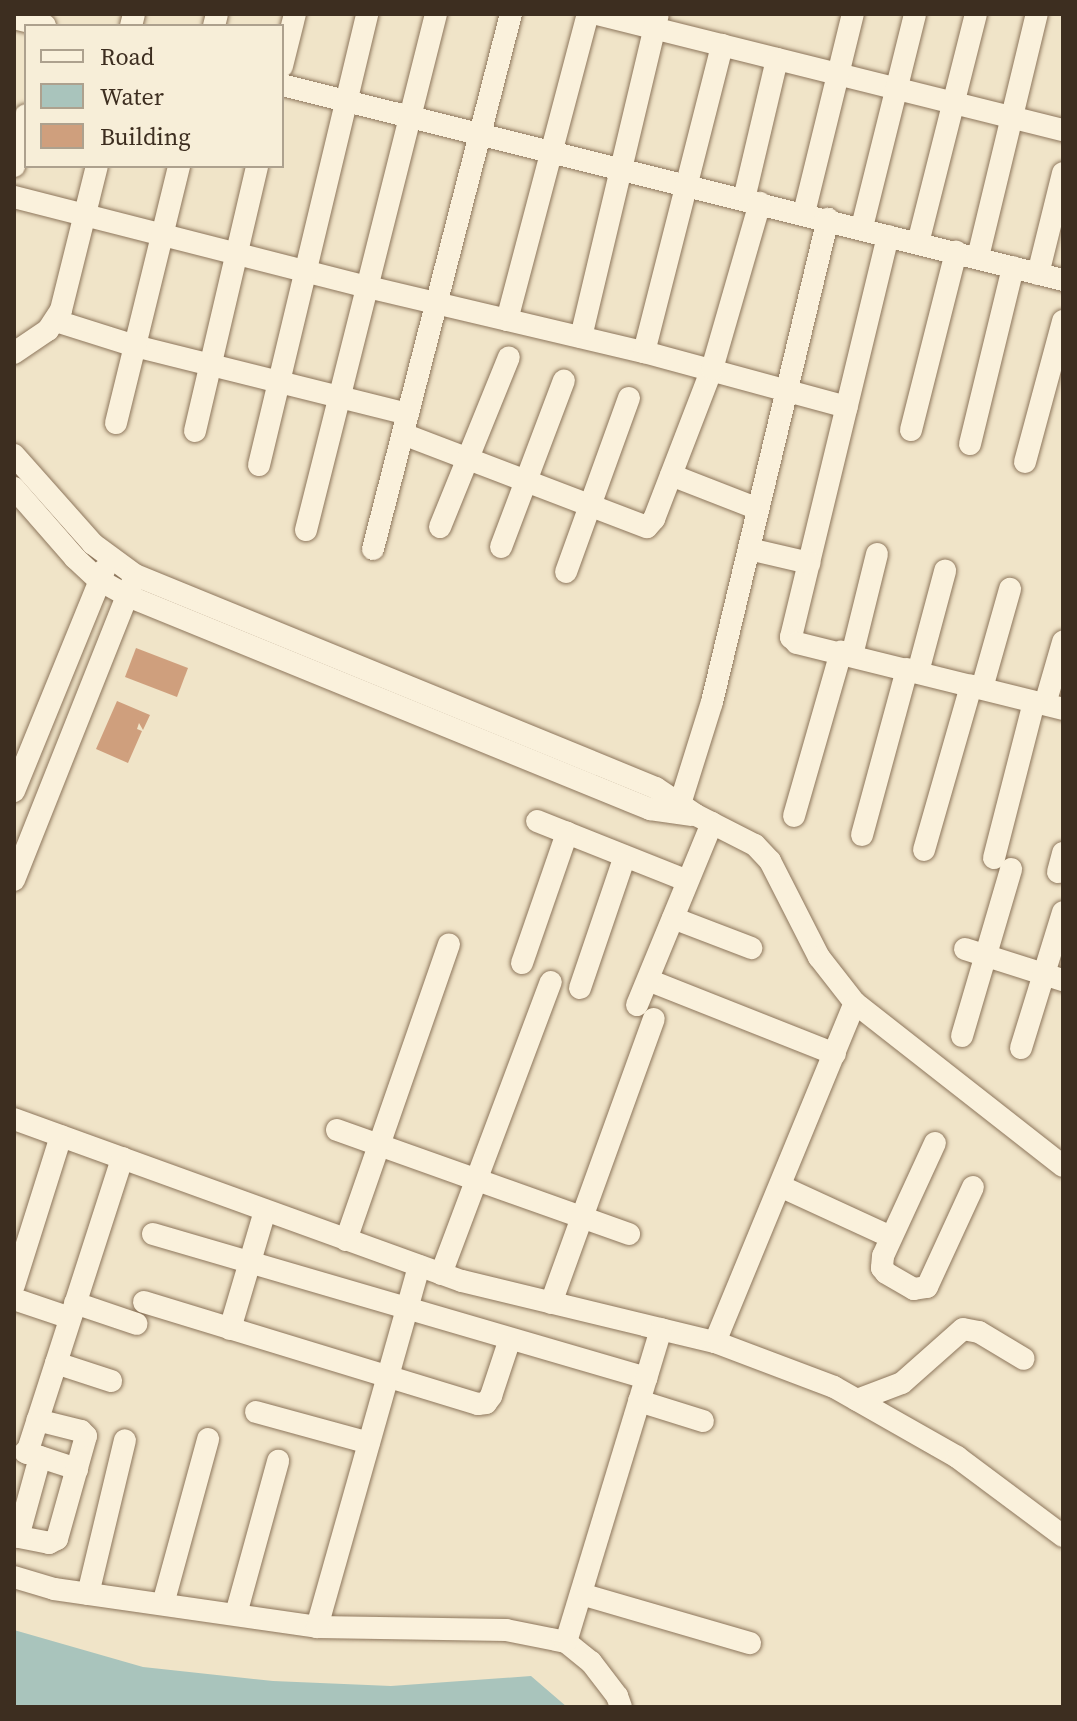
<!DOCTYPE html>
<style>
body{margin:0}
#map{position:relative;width:1077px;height:1721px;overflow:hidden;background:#f0e4c8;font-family:"Source Serif 4",serif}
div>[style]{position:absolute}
.water>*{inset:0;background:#a9c4bc}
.building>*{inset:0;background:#cf9f7d}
.roads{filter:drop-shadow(0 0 2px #8d765c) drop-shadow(0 0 2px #8d765c)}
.minor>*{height:22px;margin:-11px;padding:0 11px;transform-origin:11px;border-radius:11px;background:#faf1dc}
span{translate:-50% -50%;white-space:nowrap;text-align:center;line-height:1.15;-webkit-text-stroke:6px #f7eed8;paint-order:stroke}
.frame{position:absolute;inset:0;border:16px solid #3d2e20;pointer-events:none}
.legend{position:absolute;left:24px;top:24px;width:260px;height:144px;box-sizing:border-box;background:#f7eed8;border:2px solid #ada18e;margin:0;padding:10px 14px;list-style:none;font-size:24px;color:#3d2e20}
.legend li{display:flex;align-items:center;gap:16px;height:40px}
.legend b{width:40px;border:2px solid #ada18e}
</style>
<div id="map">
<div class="water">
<i style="clip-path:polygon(14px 1630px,143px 1667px,273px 1681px,391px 1686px,531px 1676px,567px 1707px,14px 1707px)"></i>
</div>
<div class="building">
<i style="clip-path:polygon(136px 648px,188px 668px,177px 697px,125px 677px)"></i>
<i style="clip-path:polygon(117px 701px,150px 715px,143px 730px,139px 723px,137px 729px,142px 731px,128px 763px,96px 749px)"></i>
</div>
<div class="roads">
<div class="minor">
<i style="left:597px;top:14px;width:480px;rotate:14deg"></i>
<i style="left:14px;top:18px;width:32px;rotate:14deg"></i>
<i style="left:131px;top:26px;width:12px;rotate:-76deg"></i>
<i style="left:214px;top:26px;width:12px;rotate:-76deg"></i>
<i style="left:282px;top:66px;width:54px;rotate:-76deg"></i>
<i style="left:282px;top:85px;width:805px;rotate:14.02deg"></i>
<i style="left:14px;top:166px;width:52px;rotate:-76.8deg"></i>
<i style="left:14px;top:197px;width:365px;rotate:14.3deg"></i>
<i style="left:368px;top:287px;width:284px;rotate:13.3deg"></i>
<i style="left:644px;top:352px;width:210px;rotate:15.2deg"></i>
<i style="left:744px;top:199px;width:144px;rotate:-76.7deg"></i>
<i style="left:804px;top:213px;width:205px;rotate:-76.2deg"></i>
<i style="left:862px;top:227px;width:219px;rotate:-76deg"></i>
<i style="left:888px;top:236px;width:413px;rotate:103.6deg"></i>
<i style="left:791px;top:637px;width:8px;rotate:45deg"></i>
<i style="left:797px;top:643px;width:274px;rotate:13.9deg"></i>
<i style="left:918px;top:243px;width:236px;rotate:-75.8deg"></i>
<i style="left:978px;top:257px;width:250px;rotate:-76.4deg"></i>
<i style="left:1038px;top:274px;width:104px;rotate:-76.1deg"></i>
<i style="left:507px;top:320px;width:317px;rotate:-75.2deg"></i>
<i style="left:56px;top:321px;width:83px;rotate:17.6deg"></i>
<i style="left:135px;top:346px;width:281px;rotate:14deg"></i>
<i style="left:581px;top:337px;width:331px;rotate:-76.6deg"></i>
<i style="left:644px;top:352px;width:317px;rotate:-75.7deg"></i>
<i style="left:14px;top:353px;width:41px;rotate:-34.1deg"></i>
<i style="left:48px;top:330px;width:24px;rotate:-57deg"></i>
<i style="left:61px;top:310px;width:148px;rotate:-76deg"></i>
<i style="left:116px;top:423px;width:265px;rotate:-76.2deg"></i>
<i style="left:911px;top:430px;width:184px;rotate:-75.8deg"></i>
<i style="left:195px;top:431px;width:272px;rotate:-76.8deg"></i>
<i style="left:403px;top:434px;width:261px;rotate:20.9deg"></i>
<i style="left:647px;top:527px;width:11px;rotate:-49deg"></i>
<i style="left:654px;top:519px;width:161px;rotate:-68.9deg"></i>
<i style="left:712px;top:369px;width:173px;rotate:-73.9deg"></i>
<i style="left:970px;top:444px;width:182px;rotate:-76.3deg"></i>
<i style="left:14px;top:455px;width:119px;rotate:48.4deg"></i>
<i style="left:93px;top:544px;width:52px;rotate:36.4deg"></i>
<i style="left:135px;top:575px;width:563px;rotate:22.24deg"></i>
<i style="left:656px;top:788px;width:48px;rotate:34deg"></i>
<i style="left:696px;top:815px;width:66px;rotate:27deg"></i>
<i style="left:755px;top:845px;width:22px;rotate:47deg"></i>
<i style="left:770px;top:861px;width:108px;rotate:63deg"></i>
<i style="left:819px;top:957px;width:58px;rotate:52deg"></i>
<i style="left:855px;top:1003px;width:264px;rotate:38.1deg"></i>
<i style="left:1025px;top:462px;width:146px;rotate:-74.9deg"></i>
<i style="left:259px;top:465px;width:464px;rotate:-76.5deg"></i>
<i style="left:671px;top:475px;width:93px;rotate:21.3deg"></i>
<i style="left:14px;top:488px;width:93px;rotate:48.9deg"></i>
<i style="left:75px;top:558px;width:33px;rotate:43deg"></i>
<i style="left:99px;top:580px;width:33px;rotate:29deg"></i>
<i style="left:128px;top:596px;width:564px;rotate:22.2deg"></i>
<i style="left:650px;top:809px;width:41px;rotate:8.3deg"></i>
<i style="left:440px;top:527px;width:183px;rotate:-67.9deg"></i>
<i style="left:306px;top:530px;width:532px;rotate:-75.86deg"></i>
<i style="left:501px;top:547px;width:178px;rotate:-69.3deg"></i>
<i style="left:373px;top:549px;width:553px;rotate:-75.54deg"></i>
<i style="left:749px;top:549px;width:62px;rotate:13.1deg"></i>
<i style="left:566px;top:572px;width:185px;rotate:-70.1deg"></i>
<i style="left:852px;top:655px;width:104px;rotate:-76.1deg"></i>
<i style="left:918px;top:672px;width:105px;rotate:-75deg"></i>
<i style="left:982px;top:688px;width:103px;rotate:-74.2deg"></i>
<i style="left:1045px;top:704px;width:65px;rotate:-73.8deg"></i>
<i style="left:14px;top:791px;width:239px;rotate:-67.8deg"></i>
<i style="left:680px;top:804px;width:107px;rotate:-72.6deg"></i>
<i style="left:712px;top:702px;width:497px;rotate:-76.5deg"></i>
<i style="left:794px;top:816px;width:171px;rotate:-74deg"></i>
<i style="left:537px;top:821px;width:162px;rotate:21.7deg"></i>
<i style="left:862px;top:835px;width:172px;rotate:-74.8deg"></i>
<i style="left:924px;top:850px;width:171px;rotate:-74deg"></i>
<i style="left:994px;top:858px;width:161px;rotate:-75.6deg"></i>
<i style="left:1058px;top:872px;width:20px;rotate:-75deg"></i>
<i style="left:14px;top:880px;width:319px;rotate:-68.3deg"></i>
<i style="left:673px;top:918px;width:84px;rotate:21deg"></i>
<i style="left:965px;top:949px;width:103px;rotate:17.6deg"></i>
<i style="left:522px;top:963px;width:138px;rotate:-70.9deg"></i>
<i style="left:648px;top:980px;width:201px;rotate:21.6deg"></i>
<i style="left:580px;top:988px;width:139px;rotate:-71.2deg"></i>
<i style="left:637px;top:1005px;width:197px;rotate:-67.6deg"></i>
<i style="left:962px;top:1036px;width:174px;rotate:-73.6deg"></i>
<i style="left:1021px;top:1048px;width:142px;rotate:-72.8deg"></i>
<i style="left:14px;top:1119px;width:476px;rotate:19.9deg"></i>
<i style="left:462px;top:1281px;width:260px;rotate:13.6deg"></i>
<i style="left:715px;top:1342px;width:127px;rotate:20.7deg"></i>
<i style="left:834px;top:1387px;width:142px;rotate:29.6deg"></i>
<i style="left:957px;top:1457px;width:132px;rotate:36.7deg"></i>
<i style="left:337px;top:1130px;width:310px;rotate:19.6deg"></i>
<i style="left:935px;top:1143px;width:124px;rotate:114.7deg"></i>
<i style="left:883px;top:1256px;width:12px;rotate:95deg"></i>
<i style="left:882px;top:1268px;width:6px;rotate:51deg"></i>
<i style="left:886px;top:1273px;width:32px;rotate:30deg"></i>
<i style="left:914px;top:1289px;width:13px;rotate:-9deg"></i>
<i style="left:927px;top:1287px;width:110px;rotate:-65.3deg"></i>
<i style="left:780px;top:1186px;width:122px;rotate:24.7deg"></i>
<i style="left:153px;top:1234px;width:514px;rotate:16.28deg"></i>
<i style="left:346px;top:1240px;width:313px;rotate:-70.8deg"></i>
<i style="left:441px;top:1274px;width:312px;rotate:-69.4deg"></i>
<i style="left:14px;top:1285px;width:156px;rotate:-72.5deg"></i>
<i style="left:14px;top:1299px;width:59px;rotate:18.7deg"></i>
<i style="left:144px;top:1302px;width:349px;rotate:17deg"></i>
<i style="left:478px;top:1404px;width:8px;rotate:-7deg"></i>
<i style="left:486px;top:1403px;width:9px;rotate:-54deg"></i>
<i style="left:491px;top:1396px;width:60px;rotate:-71.6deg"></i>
<i style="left:75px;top:1303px;width:65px;rotate:18.7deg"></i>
<i style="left:551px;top:1303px;width:302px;rotate:-70.1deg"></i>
<i style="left:230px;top:1329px;width:123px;rotate:-73.5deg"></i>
<i style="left:715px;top:1342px;width:367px;rotate:-67.6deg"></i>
<i style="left:56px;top:1363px;width:58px;rotate:18.1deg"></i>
<i style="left:857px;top:1400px;width:48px;rotate:-20.7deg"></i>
<i style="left:902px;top:1383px;width:81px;rotate:-41.5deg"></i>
<i style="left:963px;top:1329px;width:16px;rotate:11deg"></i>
<i style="left:979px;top:1332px;width:52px;rotate:31deg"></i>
<i style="left:639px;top:1401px;width:67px;rotate:17.4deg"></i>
<i style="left:256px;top:1412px;width:117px;rotate:15.3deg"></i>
<i style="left:25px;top:1452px;width:55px;rotate:18.1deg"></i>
<i style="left:27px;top:1453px;width:310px;rotate:-72.1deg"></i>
<i style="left:14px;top:1536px;width:36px;rotate:11deg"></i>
<i style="left:49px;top:1543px;width:9px;rotate:-27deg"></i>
<i style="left:57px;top:1539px;width:107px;rotate:-74.3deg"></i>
<i style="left:86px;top:1436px;width:7px;rotate:-135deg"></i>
<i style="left:81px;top:1431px;width:45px;rotate:-166deg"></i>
<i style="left:18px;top:1537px;width:83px;rotate:-74.6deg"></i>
<i style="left:14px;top:1577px;width:42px;rotate:16.7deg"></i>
<i style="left:54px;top:1589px;width:266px;rotate:8.2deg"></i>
<i style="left:317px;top:1627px;width:189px;rotate:0.9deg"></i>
<i style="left:506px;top:1630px;width:61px;rotate:11.3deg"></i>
<i style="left:566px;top:1642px;width:32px;rotate:39deg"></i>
<i style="left:591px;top:1662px;width:43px;rotate:52.6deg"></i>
<i style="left:617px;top:1696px;width:12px;rotate:70deg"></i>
<i style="left:88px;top:1594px;width:158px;rotate:-76.5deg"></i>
<i style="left:581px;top:1594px;width:176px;rotate:16.2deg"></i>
<i style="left:163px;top:1604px;width:171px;rotate:-74.7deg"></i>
<i style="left:236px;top:1614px;width:159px;rotate:-74.6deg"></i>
<i style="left:317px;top:1627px;width:375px;rotate:-74.2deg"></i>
<i style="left:566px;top:1642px;width:327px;rotate:-73.1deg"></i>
</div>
</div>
<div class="frame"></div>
<ul class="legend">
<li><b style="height:10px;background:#faf1dc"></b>Road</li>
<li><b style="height:22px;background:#a9c4bc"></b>Water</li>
<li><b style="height:22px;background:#cf9f7d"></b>Building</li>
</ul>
</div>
